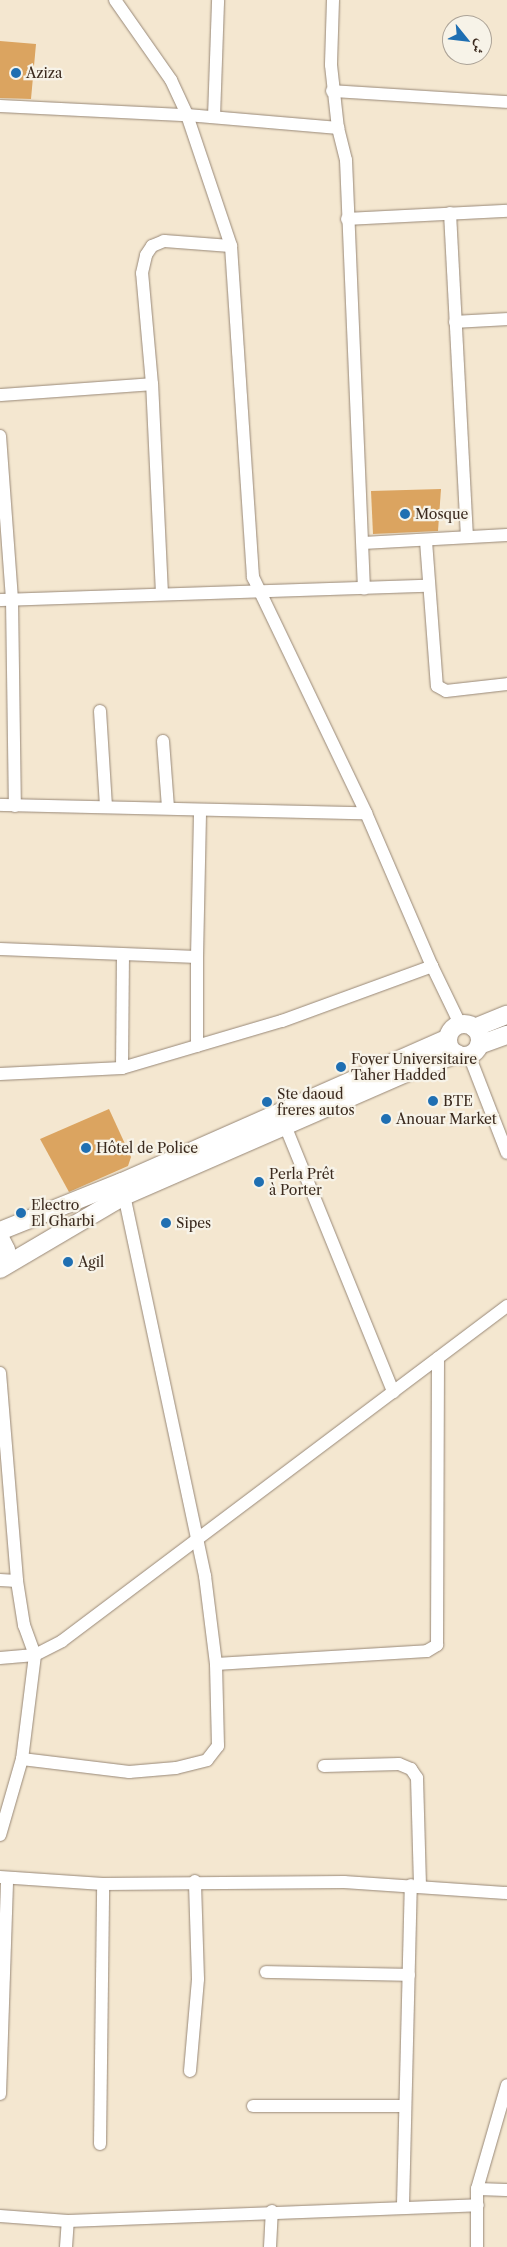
<!DOCTYPE html>
<meta charset="utf-8">
<style>
body{margin:0}
#map{position:relative;width:507px;height:2247px;overflow:hidden;background:#f4e7d0;font-family:"Libre Caslon Text",Amiri,serif}
div>[style]{position:absolute}
.building>*{inset:0;background:#dba460}
.roads{filter:drop-shadow(0 0 1px #988877) drop-shadow(0 0 1px #988877)}
.street>*{height:12px;margin:-6px;padding:0 6px;transform-origin:6px;border-radius:6px;background:#fff}
.secondary>*{height:18px;margin:-9px;padding:0 9px;transform-origin:9px;border-radius:9px;background:#fff}
.secondary>.ring{margin:-9px;padding:0;box-sizing:content-box;background:none;border:18px solid #fff;border-radius:50%}
.dots>*{width:14px;height:14px;translate:-50% -50%;box-sizing:border-box;border:2px solid #f7f3e8;border-radius:50%}
span{translate:-50% -50%;white-space:nowrap;text-align:center;line-height:1.15;-webkit-text-stroke:4.5px #f7f3e8;paint-order:stroke}
.poi-label{font-size:14px;color:#3b2a1e}
.left{translate:0 -50%;text-align:left}
.north{position:absolute;left:442px;top:15px;width:50px;height:50px;box-sizing:border-box;background:#f7f3e8;border:1px solid #aca397;border-radius:50%;rotate:119deg;font-size:14px;font-weight:700;line-height:20px;text-align:center;color:#3b2a1e}
.north::after{content:'';display:block;margin:auto;width:18px;height:22px;background:#1f6fb2;clip-path:polygon(50% 0,100% 100%,50% 72%,0 100%)}
</style>
<div id="map">
<div class="building">
<i style="clip-path:polygon(0 41px,36px 44px,31px 99px,0 98px)"></i>
<i style="clip-path:polygon(441px 489px,438px 531px,373px 534px,371px 491px)"></i>
<i style="clip-path:polygon(109px 1109px,131px 1157px,128px 1166px,69px 1192px,40px 1139px)"></i>
</div>
<div class="roads">
<div class="street">
<i style="left:115px;top:0;width:98px;rotate:55deg"></i>
<i style="left:171px;top:80px;width:38px;rotate:65deg"></i>
<i style="left:187px;top:115px;width:138px;rotate:71.4deg"></i>
<i style="left:231px;top:246px;width:332px;rotate:86.2deg"></i>
<i style="left:253px;top:577px;width:262px;rotate:64.4deg"></i>
<i style="left:366px;top:813px;width:167px;rotate:66.7deg"></i>
<i style="left:432px;top:966px;width:64px;rotate:64.2deg"></i>
<i style="left:333px;top:0;width:65px;rotate:91.8deg"></i>
<i style="left:331px;top:65px;width:63px;rotate:83.7deg"></i>
<i style="left:332px;top:91px;width:175px;rotate:3.6deg"></i>
<i style="left:0;top:106px;width:187px;rotate:2.8deg"></i>
<i style="left:187px;top:115px;width:152px;rotate:4.9deg"></i>
<i style="left:338px;top:128px;width:33px;rotate:76deg"></i>
<i style="left:346px;top:160px;width:429px;rotate:87.6deg"></i>
<i style="left:214px;top:117px;width:117px;rotate:-88deg"></i>
<i style="left:450px;top:213px;width:324px;rotate:87deg"></i>
<i style="left:347px;top:219px;width:160px;rotate:-2.9deg"></i>
<i style="left:455px;top:322px;width:52px;rotate:-3.3deg"></i>
<i style="left:0;top:395px;width:152px;rotate:-4.1deg"></i>
<i style="left:0;top:436px;width:163px;rotate:85.8deg"></i>
<i style="left:12px;top:599px;width:207px;rotate:89.2deg"></i>
<i style="left:426px;top:541px;width:145px;rotate:85.7deg"></i>
<i style="left:437px;top:686px;width:10px;rotate:29deg"></i>
<i style="left:446px;top:691px;width:61px;rotate:-6.5deg"></i>
<i style="left:363px;top:543px;width:144px;rotate:-3.2deg"></i>
<i style="left:162px;top:594px;width:210px;rotate:-92.7deg"></i>
<i style="left:152px;top:384px;width:111px;rotate:-95.1deg"></i>
<i style="left:142px;top:273px;width:18px;rotate:-77deg"></i>
<i style="left:146px;top:255px;width:11px;rotate:-56deg"></i>
<i style="left:152px;top:246px;width:13px;rotate:-23deg"></i>
<i style="left:164px;top:241px;width:67px;rotate:4.3deg"></i>
<i style="left:0;top:600px;width:428px;rotate:-1.9deg"></i>
<i style="left:100px;top:711px;width:96px;rotate:86.4deg"></i>
<i style="left:163px;top:741px;width:67px;rotate:85.7deg"></i>
<i style="left:0;top:805px;width:366px;rotate:1.3deg"></i>
<i style="left:0;top:949px;width:197px;rotate:2.3deg"></i>
<i style="left:197px;top:957px;width:89px;rotate:90deg"></i>
<i style="left:197px;top:957px;width:147px;rotate:-88.8deg"></i>
<i style="left:469px;top:1055px;width:105px;rotate:68.8deg"></i>
<i style="left:122px;top:1068px;width:113px;rotate:-89.5deg"></i>
<i style="left:0;top:1074px;width:122px;rotate:-2.8deg"></i>
<i style="left:122px;top:1068px;width:167px;rotate:-16.4deg"></i>
<i style="left:282px;top:1021px;width:160px;rotate:-20.1deg"></i>
<i style="left:282px;top:1118px;width:296px;rotate:67.9deg"></i>
<i style="left:0;top:1373px;width:209px;rotate:85.3deg"></i>
<i style="left:17px;top:1581px;width:45px;rotate:81deg"></i>
<i style="left:24px;top:1625px;width:32px;rotate:70deg"></i>
<i style="left:35px;top:1655px;width:105px;rotate:97.1deg"></i>
<i style="left:22px;top:1759px;width:79px;rotate:106.1deg"></i>
<i style="left:0;top:1580px;width:17px;rotate:3deg"></i>
<i style="left:0;top:1658px;width:35px;rotate:-5deg"></i>
<i style="left:35px;top:1655px;width:30px;rotate:-27deg"></i>
<i style="left:62px;top:1641px;width:557px;rotate:-36.97deg"></i>
<i style="left:216px;top:1664px;width:211px;rotate:-3.5deg"></i>
<i style="left:427px;top:1651px;width:12px;rotate:-31deg"></i>
<i style="left:437px;top:1645px;width:287px;rotate:-89.8deg"></i>
<i style="left:22px;top:1759px;width:108px;rotate:6.9deg"></i>
<i style="left:129px;top:1772px;width:47px;rotate:-4.9deg"></i>
<i style="left:176px;top:1768px;width:32px;rotate:-14deg"></i>
<i style="left:207px;top:1760px;width:18px;rotate:-52deg"></i>
<i style="left:218px;top:1746px;width:82px;rotate:-91.4deg"></i>
<i style="left:216px;top:1664px;width:89px;rotate:-97.1deg"></i>
<i style="left:205px;top:1576px;width:395px;rotate:-102deg"></i>
<i style="left:324px;top:1766px;width:75px;rotate:-1.5deg"></i>
<i style="left:399px;top:1764px;width:13px;rotate:23deg"></i>
<i style="left:411px;top:1769px;width:11px;rotate:56deg"></i>
<i style="left:417px;top:1778px;width:107px;rotate:88.4deg"></i>
<i style="left:0;top:1877px;width:103px;rotate:3.9deg"></i>
<i style="left:103px;top:1884px;width:241px;rotate:-0.5deg"></i>
<i style="left:344px;top:1882px;width:163px;rotate:3.9deg"></i>
<i style="left:266px;top:1972px;width:143px;rotate:1.2deg"></i>
<i style="left:190px;top:2071px;width:92px;rotate:-85deg"></i>
<i style="left:198px;top:1979px;width:98px;rotate:-91.8deg"></i>
<i style="left:0;top:2094px;width:216px;rotate:-88.1deg"></i>
<i style="left:253px;top:2106px;width:151px"></i>
<i style="left:100px;top:2144px;width:260px;rotate:-89.3deg"></i>
<i style="left:477px;top:2189px;width:30px;rotate:2deg"></i>
<i style="left:403px;top:2205px;width:320px;rotate:-88.6deg"></i>
<i style="left:0;top:2216px;width:68px;rotate:4.2deg"></i>
<i style="left:68px;top:2221px;width:410px;rotate:-2.2deg"></i>
<i style="left:66px;top:2247px;width:26px;rotate:-86deg"></i>
<i style="left:270px;top:2247px;width:36px;rotate:-87deg"></i>
<i style="left:477px;top:2247px;width:58px;rotate:-90deg"></i>
<i style="left:477px;top:2189px;width:108px;rotate:-73.9deg"></i>
</div>
<div class="secondary">
<i class="ring" style="left:448px;top:1024px;width:14px;height:14px"></i>
<i style="left:474px;top:1028px;width:35px;rotate:-22deg"></i>
<i style="left:479px;top:1045px;width:30px;rotate:-20deg"></i>
<i style="left:0;top:1231px;width:131px;rotate:-21.9deg"></i>
<i style="left:122px;top:1182px;width:356px;rotate:-23.8deg"></i>
<i style="left:0;top:1238px;width:13px;rotate:63deg"></i>
<i style="left:6px;top:1250px;width:19px;rotate:108deg"></i>
<i style="left:0;top:1269px;width:144px;rotate:-30.5deg"></i>
<i style="left:124px;top:1196px;width:315px;rotate:-23.6deg"></i>
<i style="left:413px;top:1070px;width:47px;rotate:-20deg"></i>
</div>
</div>
<div class="dots">
<i style="left:16px;top:73px;background:#1f6fb2"></i>
<i style="left:405px;top:514px;background:#1f6fb2"></i>
<i style="left:341px;top:1067px;background:#1f6fb2"></i>
<i style="left:433px;top:1101px;background:#1f6fb2"></i>
<i style="left:267px;top:1102px;background:#1f6fb2"></i>
<i style="left:386px;top:1119px;background:#1f6fb2"></i>
<i style="left:86px;top:1148px;background:#1f6fb2"></i>
<i style="left:259px;top:1182px;background:#1f6fb2"></i>
<i style="left:21px;top:1213px;background:#1f6fb2"></i>
<i style="left:166px;top:1223px;background:#1f6fb2"></i>
<i style="left:68px;top:1262px;background:#1f6fb2"></i>
</div>
<div class="poi-label">
<span class="left" style="left:26px;top:73px">Aziza</span>
<span class="left" style="left:415px;top:514px">Mosque</span>
<span class="left" style="left:351px;top:1067px">Foyer Universitaire<br>Taher Hadded</span>
<span class="left" style="left:277px;top:1102px">Ste daoud<br>freres autos</span>
<span class="left" style="left:443px;top:1101px">BTE</span>
<span class="left" style="left:396px;top:1119px">Anouar Market</span>
<span class="left" style="left:96px;top:1148px">Hôtel de Police</span>
<span class="left" style="left:269px;top:1182px">Perla Prêt<br>à Porter</span>
<span class="left" style="left:31px;top:1213px">Electro<br>El Gharbi</span>
<span class="left" style="left:176px;top:1223px">Sipes</span>
<span class="left" style="left:78px;top:1262px">Agil</span>
</div>
<div class="north">ش</div>
</div>
